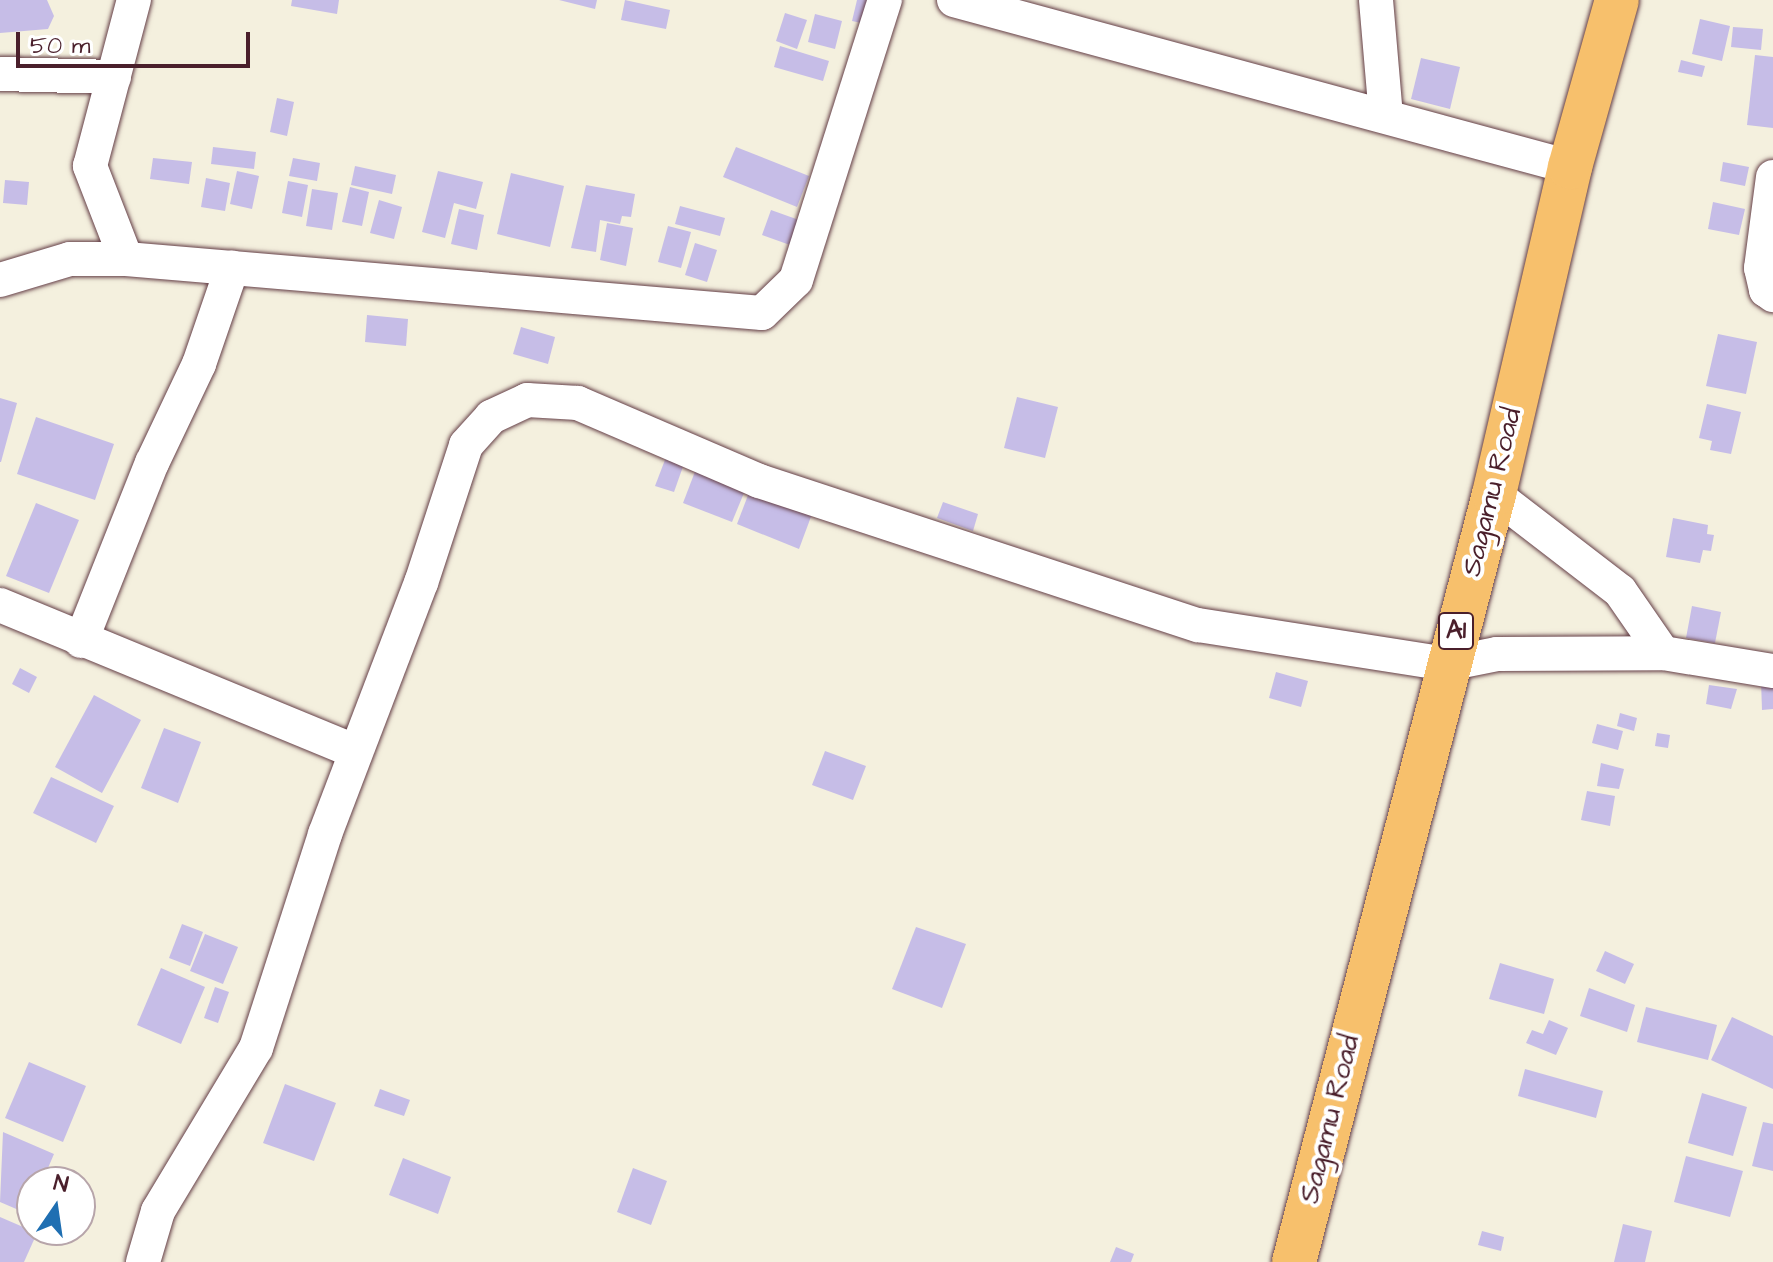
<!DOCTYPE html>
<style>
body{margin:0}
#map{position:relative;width:1773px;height:1262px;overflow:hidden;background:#f4f0de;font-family:"Architects Daughter",sans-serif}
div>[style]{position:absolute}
.building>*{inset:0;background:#c6bde7}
.roads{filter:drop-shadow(0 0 2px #643e46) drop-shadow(0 0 2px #643e46)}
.minor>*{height:34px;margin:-17px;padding:0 17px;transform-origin:17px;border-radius:17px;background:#fff}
.highway>*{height:44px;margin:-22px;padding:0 22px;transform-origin:22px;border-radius:22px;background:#f7c06c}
span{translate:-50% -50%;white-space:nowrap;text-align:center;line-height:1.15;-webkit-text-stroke:8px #fff;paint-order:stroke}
.shield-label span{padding:2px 6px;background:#fff;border:2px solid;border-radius:6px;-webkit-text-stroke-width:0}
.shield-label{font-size:26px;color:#4a1f2b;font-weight:700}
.street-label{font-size:28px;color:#4a1f2b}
.north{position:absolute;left:16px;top:1166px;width:80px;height:80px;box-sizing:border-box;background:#fff;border:2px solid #b7a5aa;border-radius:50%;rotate:13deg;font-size:22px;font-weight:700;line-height:32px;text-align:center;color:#4a1f2b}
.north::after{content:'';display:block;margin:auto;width:28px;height:36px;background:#1f6fb2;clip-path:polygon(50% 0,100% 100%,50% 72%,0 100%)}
.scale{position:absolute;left:16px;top:32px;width:234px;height:36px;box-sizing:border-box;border:4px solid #4a1f2b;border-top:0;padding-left:10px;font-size:24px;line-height:28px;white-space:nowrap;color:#4a1f2b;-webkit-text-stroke:6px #fff;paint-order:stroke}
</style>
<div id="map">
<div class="building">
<i style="clip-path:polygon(0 0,47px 0,54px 16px,48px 29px,0 33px)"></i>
<i style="clip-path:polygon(292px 0,339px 0,337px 14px,291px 6px)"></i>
<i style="clip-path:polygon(559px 0,597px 0,595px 9px)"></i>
<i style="clip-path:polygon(625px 0,670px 10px,666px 29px,621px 20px)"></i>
<i style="clip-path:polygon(857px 0,869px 0,866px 24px,852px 21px)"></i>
<i style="clip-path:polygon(785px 13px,807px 20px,797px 49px,776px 41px)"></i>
<i style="clip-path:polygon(815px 14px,842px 21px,835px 49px,808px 42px)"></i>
<i style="clip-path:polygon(1700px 19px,1730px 26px,1722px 61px,1692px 54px)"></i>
<i style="clip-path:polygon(1733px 27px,1763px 29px,1761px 50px,1731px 47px)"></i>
<i style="clip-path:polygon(780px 46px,829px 61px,823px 81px,774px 67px)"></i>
<i style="clip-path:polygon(1755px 55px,1773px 57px,1773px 128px,1747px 125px)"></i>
<i style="clip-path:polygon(1421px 58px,1460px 67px,1450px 109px,1411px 99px)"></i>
<i style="clip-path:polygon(1681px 60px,1705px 66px,1702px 77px,1678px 72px)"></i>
<i style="clip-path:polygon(277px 98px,294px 102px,287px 136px,270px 132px)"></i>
<i style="clip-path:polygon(213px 147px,256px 152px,254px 169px,211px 164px)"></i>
<i style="clip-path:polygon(736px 147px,809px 176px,797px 207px,723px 177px)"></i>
<i style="clip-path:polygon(153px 158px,192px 162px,189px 184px,150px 179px)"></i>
<i style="clip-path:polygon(293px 158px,320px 163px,317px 181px,289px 176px)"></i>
<i style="clip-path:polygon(1723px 162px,1749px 167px,1745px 186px,1720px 181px)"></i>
<i style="clip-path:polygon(355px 166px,396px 175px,392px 194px,351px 185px)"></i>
<i style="clip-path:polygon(237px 171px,259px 176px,252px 209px,230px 204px)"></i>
<i style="clip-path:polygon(438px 171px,483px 182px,476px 209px,454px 203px,445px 238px,422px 232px)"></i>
<i style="clip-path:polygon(511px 173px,564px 186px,550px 247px,497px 234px)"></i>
<i style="clip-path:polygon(206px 178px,230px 183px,225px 211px,201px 207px)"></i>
<i style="clip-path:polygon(5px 180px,29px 182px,27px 205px,3px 203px)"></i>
<i style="clip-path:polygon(288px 181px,308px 185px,302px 217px,282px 213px)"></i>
<i style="clip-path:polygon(586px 185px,635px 194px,631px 217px,622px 216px,620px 224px,600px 220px,596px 252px,571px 248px)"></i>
<i style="clip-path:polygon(350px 187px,369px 192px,362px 226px,342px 222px)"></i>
<i style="clip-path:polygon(312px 189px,338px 193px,332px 230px,306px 226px)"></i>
<i style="clip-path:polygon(379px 200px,402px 207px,394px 239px,370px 233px)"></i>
<i style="clip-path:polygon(1713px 202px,1745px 209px,1739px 235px,1708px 229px)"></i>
<i style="clip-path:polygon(680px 206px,725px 218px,720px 236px,675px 224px)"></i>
<i style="clip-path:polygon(459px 209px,484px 215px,477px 250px,451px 244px)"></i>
<i style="clip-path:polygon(771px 210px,799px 220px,790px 245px,762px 235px)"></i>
<i style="clip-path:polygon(607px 223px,633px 228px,626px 266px,600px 260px)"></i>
<i style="clip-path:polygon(668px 226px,691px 232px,681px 268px,658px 262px)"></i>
<i style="clip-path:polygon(695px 243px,717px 250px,707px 282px,685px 275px)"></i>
<i style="clip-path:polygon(367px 315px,408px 319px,406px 346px,365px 342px)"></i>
<i style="clip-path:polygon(521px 327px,555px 337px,548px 364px,513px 354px)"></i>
<i style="clip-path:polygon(1718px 334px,1757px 342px,1746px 394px,1706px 386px)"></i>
<i style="clip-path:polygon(1017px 397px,1058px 407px,1045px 458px,1004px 448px)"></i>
<i style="clip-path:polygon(0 398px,17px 403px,1px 462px,0 462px)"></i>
<i style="clip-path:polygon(1707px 404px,1741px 412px,1731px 454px,1710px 450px,1712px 441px,1699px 438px)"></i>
<i style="clip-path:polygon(36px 417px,114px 444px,95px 500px,17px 474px)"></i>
<i style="clip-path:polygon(668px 452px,686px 458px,674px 492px,655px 486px)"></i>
<i style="clip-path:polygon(696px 469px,746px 488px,732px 522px,683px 503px)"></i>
<i style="clip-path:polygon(750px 490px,812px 514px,799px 549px,737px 524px)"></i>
<i style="clip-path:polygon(943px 502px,978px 514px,973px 531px,937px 518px)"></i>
<i style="clip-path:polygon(36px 503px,79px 520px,49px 593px,6px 576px)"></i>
<i style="clip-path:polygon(1673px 518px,1708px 525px,1707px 534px,1714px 535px,1711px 551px,1703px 550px,1700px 563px,1666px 557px)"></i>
<i style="clip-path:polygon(1692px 606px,1721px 612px,1715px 643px,1686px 638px)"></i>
<i style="clip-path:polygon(20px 668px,37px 677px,29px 693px,12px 684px)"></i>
<i style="clip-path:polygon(1276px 672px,1308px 681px,1301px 707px,1269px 698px)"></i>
<i style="clip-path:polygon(1761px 681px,1773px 681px,1773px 709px,1762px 710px)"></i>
<i style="clip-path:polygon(1709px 685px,1737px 689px,1731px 709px,1706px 704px)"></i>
<i style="clip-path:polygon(94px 695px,141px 720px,102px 793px,55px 767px)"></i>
<i style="clip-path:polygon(1620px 713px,1637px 718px,1634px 731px,1617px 726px)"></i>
<i style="clip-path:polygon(1597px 724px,1623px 731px,1618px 750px,1592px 743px)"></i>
<i style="clip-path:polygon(164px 728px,201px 742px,178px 803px,141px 788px)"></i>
<i style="clip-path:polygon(1657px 733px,1670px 735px,1668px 748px,1655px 746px)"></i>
<i style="clip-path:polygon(825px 751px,866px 766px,853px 800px,812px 785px)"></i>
<i style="clip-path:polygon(1601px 763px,1624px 769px,1619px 789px,1597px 786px)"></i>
<i style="clip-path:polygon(51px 777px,114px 806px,96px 843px,33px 813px)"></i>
<i style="clip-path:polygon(1587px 791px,1615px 796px,1610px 826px,1581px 820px)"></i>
<i style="clip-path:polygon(182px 924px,203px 932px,190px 966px,169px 958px)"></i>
<i style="clip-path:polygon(916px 927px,966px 944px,942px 1008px,892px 989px)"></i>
<i style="clip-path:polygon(205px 934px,238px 947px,223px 984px,190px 971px)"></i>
<i style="clip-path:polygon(1605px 951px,1634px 964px,1625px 984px,1596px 971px)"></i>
<i style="clip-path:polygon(1500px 963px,1554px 979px,1544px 1014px,1489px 999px)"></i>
<i style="clip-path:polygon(161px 968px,205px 987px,181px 1044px,137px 1025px)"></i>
<i style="clip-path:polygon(215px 987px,229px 992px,218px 1023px,204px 1018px)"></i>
<i style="clip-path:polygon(1589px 988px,1635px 1005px,1627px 1032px,1580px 1016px)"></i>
<i style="clip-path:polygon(1646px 1007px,1717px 1025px,1708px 1060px,1637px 1042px)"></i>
<i style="clip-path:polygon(1732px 1017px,1773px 1036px,1773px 1089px,1711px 1060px)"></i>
<i style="clip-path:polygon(1549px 1020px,1568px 1028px,1556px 1055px,1526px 1043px,1532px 1030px,1543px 1034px)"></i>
<i style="clip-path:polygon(29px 1062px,86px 1086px,63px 1142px,5px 1118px)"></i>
<i style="clip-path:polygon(1525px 1069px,1603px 1091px,1596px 1118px,1518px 1096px)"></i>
<i style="clip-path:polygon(285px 1084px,336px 1103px,314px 1161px,263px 1143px)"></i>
<i style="clip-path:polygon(380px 1089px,410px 1100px,404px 1116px,374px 1106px)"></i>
<i style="clip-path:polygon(1702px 1093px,1747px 1107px,1733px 1156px,1688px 1143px)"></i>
<i style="clip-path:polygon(1763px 1122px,1773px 1124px,1773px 1171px,1752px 1166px)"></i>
<i style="clip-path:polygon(3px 1132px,54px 1154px,42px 1182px,32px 1182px,28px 1214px,0 1202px)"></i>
<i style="clip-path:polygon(1686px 1156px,1743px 1171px,1730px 1217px,1674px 1202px)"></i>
<i style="clip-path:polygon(403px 1158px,451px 1177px,438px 1214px,389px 1195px)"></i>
<i style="clip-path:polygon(633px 1168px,667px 1181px,651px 1225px,617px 1212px)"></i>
<i style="clip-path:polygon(0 1217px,37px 1233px,24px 1262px,0 1262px)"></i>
<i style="clip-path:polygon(1623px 1224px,1652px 1231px,1645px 1262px,1614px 1262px)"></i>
<i style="clip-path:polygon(1482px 1231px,1504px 1237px,1501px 1251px,1478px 1245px)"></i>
<i style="clip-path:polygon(1116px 1247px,1134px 1254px,1131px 1262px,1110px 1262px)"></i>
</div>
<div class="roads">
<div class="minor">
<i style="left:954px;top:0;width:638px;rotate:15.17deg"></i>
<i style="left:1376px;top:0;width:116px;rotate:85.1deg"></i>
<i style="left:0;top:74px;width:114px;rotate:1.5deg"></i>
<i style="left:1773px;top:177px;width:92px;rotate:97.5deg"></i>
<i style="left:1761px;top:268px;width:23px;rotate:77deg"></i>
<i style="left:1766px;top:290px;width:9px;rotate:36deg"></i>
<i style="left:126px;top:259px;width:100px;rotate:-111.2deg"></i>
<i style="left:90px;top:166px;width:172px;rotate:-75.2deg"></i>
<i style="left:0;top:280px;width:73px;rotate:-16.7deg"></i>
<i style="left:70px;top:259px;width:56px"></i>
<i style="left:126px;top:259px;width:638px;rotate:4.85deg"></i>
<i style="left:762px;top:313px;width:47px;rotate:-44.1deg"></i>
<i style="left:796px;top:280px;width:294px;rotate:-72.4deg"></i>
<i style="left:1494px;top:494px;width:159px;rotate:37.6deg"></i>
<i style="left:1620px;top:591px;width:75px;rotate:55.3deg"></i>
<i style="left:0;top:605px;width:383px;rotate:22.4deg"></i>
<i style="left:81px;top:641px;width:192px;rotate:-68.3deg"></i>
<i style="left:152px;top:463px;width:110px;rotate:-64.6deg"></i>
<i style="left:199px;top:364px;width:102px;rotate:-71deg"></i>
<i style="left:143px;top:1262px;width:53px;rotate:-73.6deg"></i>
<i style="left:158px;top:1211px;width:190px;rotate:-59deg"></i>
<i style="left:256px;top:1048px;width:225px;rotate:-72.1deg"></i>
<i style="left:325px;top:834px;width:269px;rotate:-69.1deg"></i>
<i style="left:421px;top:583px;width:145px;rotate:-71.9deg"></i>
<i style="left:466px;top:445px;width:38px;rotate:-48deg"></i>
<i style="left:491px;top:417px;width:40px;rotate:-25deg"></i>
<i style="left:527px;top:400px;width:51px;rotate:3.4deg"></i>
<i style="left:578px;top:403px;width:197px;rotate:23.3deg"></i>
<i style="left:759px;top:481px;width:462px;rotate:18.2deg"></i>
<i style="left:1198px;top:625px;width:252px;rotate:8.9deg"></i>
<i style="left:1447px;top:664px;width:51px;rotate:-11.3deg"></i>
<i style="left:1497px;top:654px;width:166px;rotate:-0.3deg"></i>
<i style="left:1663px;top:653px;width:111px;rotate:9.3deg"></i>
</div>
<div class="highway">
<i style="left:1294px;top:1262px;width:794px;rotate:-75.4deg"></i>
<i style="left:1494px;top:494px;width:336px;rotate:-76.9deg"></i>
<i style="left:1570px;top:167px;width:173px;rotate:-74.3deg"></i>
</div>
</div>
<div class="shield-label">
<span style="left:1456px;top:631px">A1</span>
</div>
<div class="street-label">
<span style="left:1492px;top:492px;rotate:-76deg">Sagamu Road</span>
<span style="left:1330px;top:1119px;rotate:-76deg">Sagamu Road</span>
</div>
<div class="north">N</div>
<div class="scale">50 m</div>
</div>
